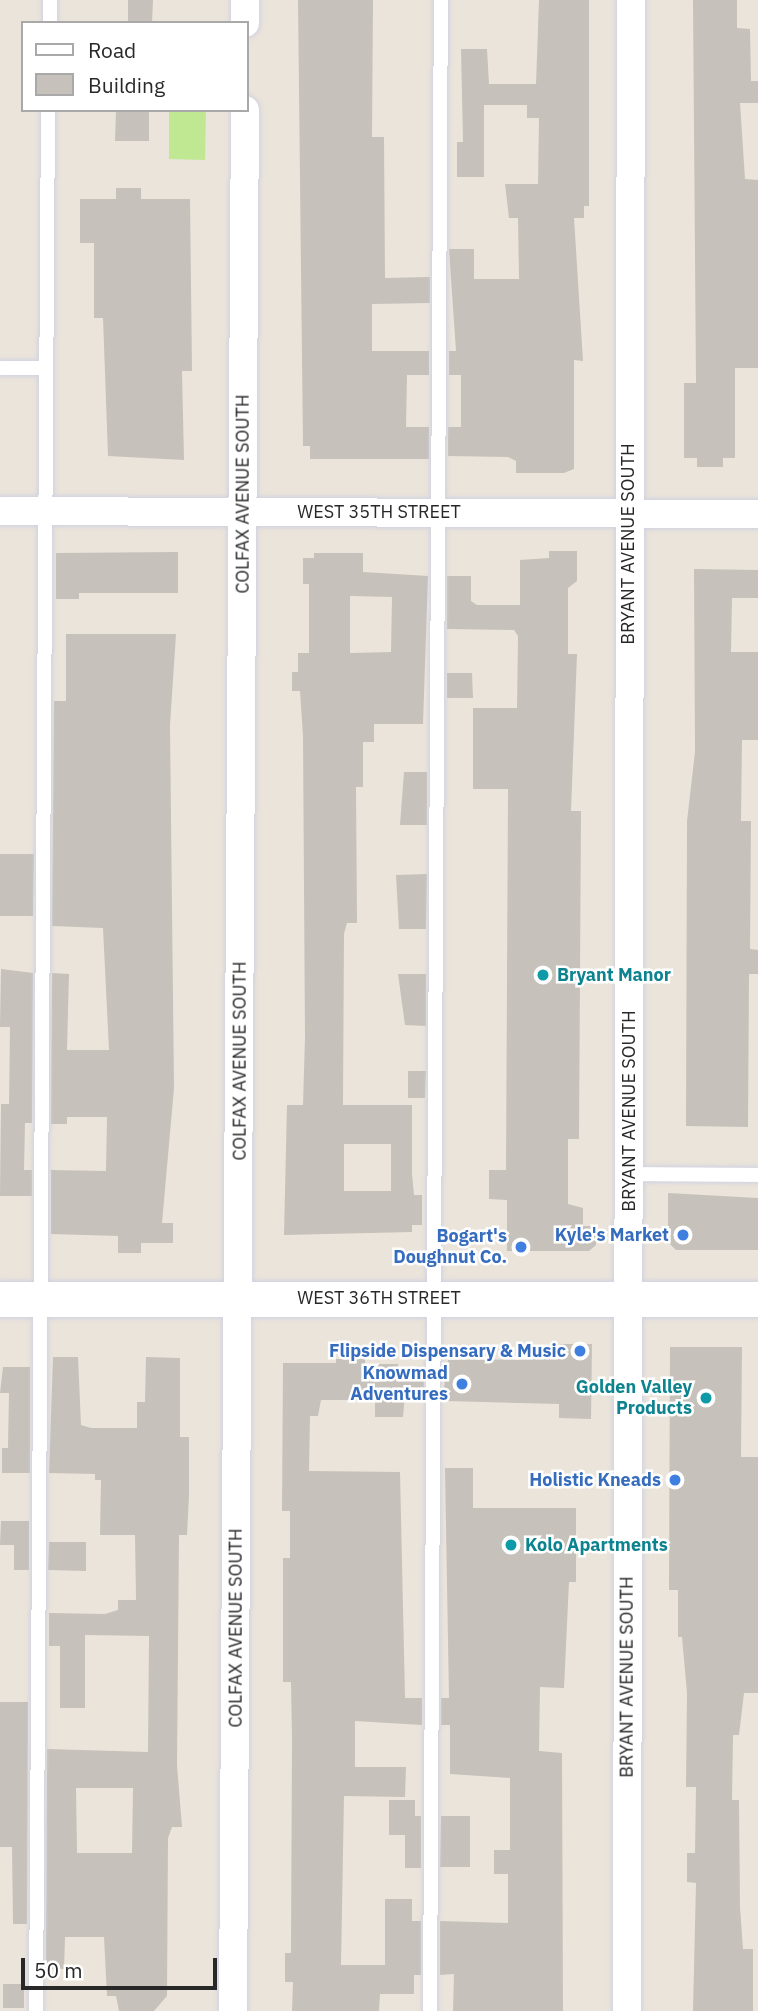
<!DOCTYPE html>
<style>
body{margin:0}
#map{position:relative;width:758px;height:2011px;overflow:hidden;background:#ebe4da;font-family:"IBM Plex Sans",sans-serif}
div>[style]{position:absolute}
.pitch>*{inset:0;background:#c0e893}
.building>*{inset:0;background:#c6c1ba}
.roads{filter:drop-shadow(0 0 2px #d0d2e1) drop-shadow(0 0 2px #d0d2e1)}
.service>*{height:14px;margin:-7px;padding:0 7px;transform-origin:7px;border-radius:7px;background:#fff}
.minor>*{height:28px;margin:-14px;padding:0 14px;transform-origin:14px;border-radius:14px;background:#fff}
.tertiary>*{height:35px;margin:-17.5px;padding:0 17.5px;transform-origin:17.5px;border-radius:17.5px;background:#fff}
.dots>*{width:19px;height:19px;translate:-50% -50%;box-sizing:border-box;border:4px solid #fff;border-radius:50%}
span{translate:-50% -50%;white-space:nowrap;text-align:center;line-height:1.15;-webkit-text-stroke:5px #fff;paint-order:stroke}
.street-label{font-size:18px;color:#282828}
.culture-label{font-size:18px;color:#0d838f;font-weight:700}
.left{translate:0 -50%;text-align:left}
.right{translate:-100% -50%;text-align:right}
.shop-label{font-size:18px;color:#366cbe;font-weight:700}
.legend{position:absolute;left:21px;top:21px;width:228px;height:91px;box-sizing:border-box;background:#fff;border:2px solid #a9a9a9;margin:0;padding:9px 12px;list-style:none;font-size:21px;color:#282828}
.legend li{display:flex;align-items:center;gap:14px;height:35px}
.legend b{width:35px;border:2px solid #a9a9a9}
.scale{position:absolute;left:21px;top:1958px;width:196px;height:32px;box-sizing:border-box;border:4px solid #282828;border-top:0;padding-left:9px;font-size:21px;line-height:24px;white-space:nowrap;color:#282828;-webkit-text-stroke:5px #fff;paint-order:stroke}
</style>
<div id="map">
<div class="pitch">
<i style="clip-path:polygon(169px 110px,206px 110px,205px 160px,169px 159px)"></i>
</div>
<div class="building">
<i style="clip-path:polygon(128px 0,153px 0,152px 23px,128px 23px)"></i>
<i style="clip-path:polygon(298px 0,373px 0,372px 137px,384px 137px,385px 278px,430px 277px,430px 303px,372px 304px,372px 351px,429px 351px,429px 375px,407px 375px,406px 427px,429px 427px,429px 459px,310px 459px,310px 446px,303px 446px)"></i>
<i style="clip-path:polygon(539px 0,589px 0,589px 206px,584px 206px,584px 218px,574px 218px,583px 361px,574px 360px,574px 469px,564px 473px,516px 473px,516px 461px,508px 457px,448px 456px,448px 427px,461px 427px,461px 375px,449px 375px,449px 351px,456px 351px,449px 249px,474px 249px,474px 279px,519px 279px,518px 218px,509px 218px,505px 184px,538px 184px,539px 118px,527px 118px,527px 105px,484px 105px,484px 177px,457px 177px,457px 142px,463px 142px,461px 49px,487px 49px,489px 84px,536px 84px)"></i>
<i style="clip-path:polygon(693px 0,737px 0,737px 28px,750px 29px,751px 81px,758px 81px,758px 103px,740px 103px,745px 179px,758px 180px,758px 368px,735px 368px,735px 458px,723px 458px,723px 467px,697px 467px,697px 458px,684px 458px,684px 383px,696px 383px)"></i>
<i style="clip-path:polygon(116px 110px,149px 110px,149px 141px,115px 141px)"></i>
<i style="clip-path:polygon(116px 188px,141px 188px,141px 199px,190px 199px,192px 371px,182px 371px,184px 460px,108px 456px,103px 318px,94px 318px,94px 243px,80px 243px,80px 199px,116px 199px)"></i>
<i style="clip-path:polygon(549px 551px,577px 551px,577px 581px,568px 588px,568px 654px,577px 654px,571px 811px,581px 811px,579px 1139px,568px 1139px,568px 1204px,583px 1208px,583px 1226px,597px 1226px,596px 1245px,589px 1251px,507px 1251px,507px 1200px,489px 1199px,489px 1170px,506px 1170px,508px 789px,473px 789px,473px 708px,517px 708px,518px 636px,514px 630px,447px 629px,447px 576px,471px 576px,471px 601px,477px 605px,520px 605px,520px 560px,549px 558px)"></i>
<i style="clip-path:polygon(178px 552px,178px 593px,79px 593px,79px 599px,56px 599px,56px 553px)"></i>
<i style="clip-path:polygon(evenodd,314px 553px,363px 553px,363px 572px,428px 576px,423px 724px,374px 724px,374px 742px,363px 742px,363px 787px,356px 787px,357px 923px,347px 923px,344px 934px,343px 1105px,412px 1105px,412px 1174px,414px 1195px,422px 1195px,422px 1225px,412px 1225px,412px 1232px,284px 1235px,287px 1105px,303px 1105px,305px 1037px,303px 736px,300px 691px,292px 691px,292px 672px,298px 672px,298px 653px,309px 653px,309px 584px,303px 584px,303px 558px,314px 558px,314px 553px,350px 596px,392px 597px,391px 652px,350px 653px,350px 596px,314px 553px,344px 1144px,391px 1144px,391px 1191px,344px 1191px,344px 1144px)"></i>
<i style="clip-path:polygon(694px 569px,758px 570px,758px 598px,732px 598px,731px 652px,758px 652px,758px 740px,742px 740px,741px 821px,751px 821px,750px 949px,758px 950px,758px 974px,749px 974px,748px 1127px,686px 1126px,687px 821px,695px 752px)"></i>
<i style="clip-path:polygon(66px 634px,176px 634px,170px 725px,174px 1088px,162px 1223px,173px 1223px,173px 1243px,141px 1243px,141px 1253px,118px 1253px,118px 1236px,51px 1234px,51px 1170px,106px 1171px,107px 1117px,67px 1117px,67px 1124px,51px 1124px,52px 973px,69px 974px,67px 1050px,109px 1050px,103px 928px,52px 926px,54px 701px,66px 701px)"></i>
<i style="clip-path:polygon(447px 673px,472px 673px,473px 698px,447px 698px)"></i>
<i style="clip-path:polygon(404px 772px,427px 772px,427px 825px,400px 825px)"></i>
<i style="clip-path:polygon(0 854px,34px 854px,33px 916px,0 916px)"></i>
<i style="clip-path:polygon(427px 874px,426px 929px,399px 929px,396px 875px)"></i>
<i style="clip-path:polygon(1px 969px,33px 973px,32px 1123px,25px 1123px,24px 1170px,32px 1170px,32px 1196px,0 1196px,1px 1104px,9px 1104px,10px 1027px,0 1027px)"></i>
<i style="clip-path:polygon(398px 974px,426px 974px,426px 1026px,405px 1025px)"></i>
<i style="clip-path:polygon(408px 1071px,426px 1071px,425px 1098px,408px 1098px)"></i>
<i style="clip-path:polygon(668px 1193px,758px 1198px,758px 1250px,676px 1250px,668px 1242px)"></i>
<i style="clip-path:polygon(560px 1344px,592px 1344px,591px 1419px,559px 1418px,559px 1404px,446px 1401px,443px 1394px,448px 1360px,560px 1359px)"></i>
<i style="clip-path:polygon(670px 1347px,742px 1347px,741px 1457px,758px 1457px,758px 1693px,744px 1693px,739px 1735px,733px 1735px,732px 1800px,739px 1800px,740px 1907px,743px 1949px,753px 1949px,753px 2011px,693px 2011px,696px 1883px,687px 1882px,687px 1853px,695px 1853px,696px 1787px,686px 1787px,687px 1693px,682px 1637px,678px 1637px,678px 1590px,669px 1590px)"></i>
<i style="clip-path:polygon(evenodd,53px 1357px,78px 1357px,81px 1425px,91px 1428px,137px 1428px,137px 1402px,145px 1402px,146px 1357px,180px 1358px,180px 1437px,189px 1437px,189px 1496px,187px 1535px,179px 1535px,177px 1765px,182px 1827px,172px 1827px,168px 1838px,167px 1996px,154px 2011px,119px 2011px,116px 1996px,107px 1996px,104px 1937px,65px 1937px,64px 1969px,46px 1969px,47px 1749px,148px 1752px,149px 1636px,85px 1635px,85px 1708px,60px 1708px,60px 1646px,49px 1646px,49px 1613px,105px 1614px,118px 1610px,118px 1600px,136px 1600px,135px 1535px,100px 1535px,101px 1480px,95px 1480px,95px 1474px,49px 1473px,53px 1357px,76px 1788px,133px 1788px,132px 1853px,77px 1853px,76px 1788px)"></i>
<i style="clip-path:polygon(336px 1359px,365px 1359px,365px 1364px,398px 1364px,398px 1373px,424px 1373px,424px 1394px,405px 1394px,403px 1417px,375px 1417px,375px 1400px,321px 1400px,318px 1416px,310px 1416px,309px 1471px,400px 1472px,405px 1698px,422px 1698px,422px 1725px,355px 1721px,355px 1767px,406px 1767px,405px 1797px,344px 1796px,341px 1965px,385px 1965px,385px 1899px,412px 1899px,412px 1921px,421px 1921px,421px 1975px,414px 1975px,414px 1994px,380px 1994px,379px 2011px,292px 2011px,293px 1982px,285px 1982px,285px 1953px,291px 1953px,292px 1739px,291px 1682px,283px 1682px,283px 1558px,290px 1558px,290px 1511px,282px 1511px,283px 1363px,336px 1363px)"></i>
<i style="clip-path:polygon(3px 1367px,30px 1367px,30px 1473px,2px 1473px,2px 1448px,8px 1448px,9px 1393px,0 1393px)"></i>
<i style="clip-path:polygon(445px 1468px,473px 1468px,473px 1508px,576px 1508px,576px 1582px,569px 1582px,564px 1688px,540px 1687px,539px 1751px,562px 1753px,563px 2011px,453px 2011px,454px 1974px,440px 1975px,440px 1921px,508px 1923px,508px 1874px,494px 1874px,494px 1850px,510px 1850px,510px 1778px,450px 1774px,450px 1725px,441px 1725px,441px 1698px,449px 1698px)"></i>
<i style="clip-path:polygon(1px 1521px,29px 1521px,29px 1570px,14px 1570px,14px 1545px,0 1545px)"></i>
<i style="clip-path:polygon(49px 1542px,86px 1542px,86px 1571px,48px 1570px)"></i>
<i style="clip-path:polygon(0 1702px,28px 1702px,27px 1924px,13px 1924px,12px 1847px,0 1847px)"></i>
<i style="clip-path:polygon(389px 1800px,415px 1800px,415px 1816px,421px 1816px,421px 1868px,405px 1868px,405px 1835px,389px 1835px)"></i>
<i style="clip-path:polygon(441px 1816px,470px 1816px,470px 1867px,440px 1867px)"></i>
<i style="clip-path:polygon(3px 1984px,24px 1984px,24px 2008px,3px 2008px)"></i>
</div>
<div class="roads">
<div class="service">
<i style="left:50px;top:23px;width:23px;rotate:-90deg"></i>
<i style="left:0;top:368px;width:46px"></i>
<i style="left:629px;top:1174px;width:129px;rotate:0.4deg"></i>
<i style="left:36px;top:2011px;width:1901px;rotate:-89.64deg"></i>
<i style="left:430px;top:2011px;width:2011px;rotate:-89.69deg"></i>
</div>
<div class="minor">
<i style="left:245px;top:23px;width:23px;rotate:-90deg"></i>
<i style="left:0;top:511px;width:758px;rotate:0.23deg"></i>
<i style="left:233px;top:2011px;width:1901px;rotate:-89.64deg"></i>
<i style="left:627px;top:2011px;width:2011px;rotate:-89.89deg"></i>
</div>
<div class="tertiary">
<i style="left:0;top:1299px;width:758px"></i>
</div>
</div>
<div class="dots">
<i style="left:543px;top:975px;background:#0f9aa8"></i>
<i style="left:683px;top:1235px;background:#3f7fe0"></i>
<i style="left:521px;top:1247px;background:#3f7fe0"></i>
<i style="left:580px;top:1351px;background:#3f7fe0"></i>
<i style="left:462px;top:1384px;background:#3f7fe0"></i>
<i style="left:706px;top:1398px;background:#0f9aa8"></i>
<i style="left:675px;top:1480px;background:#3f7fe0"></i>
<i style="left:511px;top:1545px;background:#0f9aa8"></i>
</div>
<div class="street-label">
<span style="left:243px;top:494px;rotate:-90deg">COLFAX AVENUE SOUTH</span>
<span style="left:379px;top:512px">WEST 35TH STREET</span>
<span style="left:628px;top:544px;rotate:-90deg">BRYANT AVENUE SOUTH</span>
<span style="left:240px;top:1061px;rotate:-90deg">COLFAX AVENUE SOUTH</span>
<span style="left:629px;top:1111px;rotate:-90deg">BRYANT AVENUE SOUTH</span>
<span style="left:379px;top:1298px">WEST 36TH STREET</span>
<span style="left:236px;top:1628px;rotate:-90deg">COLFAX AVENUE SOUTH</span>
<span style="left:627px;top:1677px;rotate:-90deg">BRYANT AVENUE SOUTH</span>
</div>
<div class="culture-label">
<span class="left" style="left:557px;top:975px">Bryant Manor</span>
<span class="right" style="left:692px;top:1398px">Golden Valley<br>Products</span>
<span class="left" style="left:525px;top:1545px">Kolo Apartments</span>
</div>
<div class="shop-label">
<span class="right" style="left:669px;top:1235px">Kyle's Market</span>
<span class="right" style="left:507px;top:1247px">Bogart's<br>Doughnut Co.</span>
<span class="right" style="left:566px;top:1351px">Flipside Dispensary &amp; Music</span>
<span class="right" style="left:448px;top:1384px">Knowmad<br>Adventures</span>
<span class="right" style="left:661px;top:1480px">Holistic Kneads</span>
</div>
<ul class="legend">
<li><b style="height:9px;background:#fff"></b>Road</li>
<li><b style="height:19px;background:#c6c1ba"></b>Building</li>
</ul>
<div class="scale">50 m</div>
</div>
